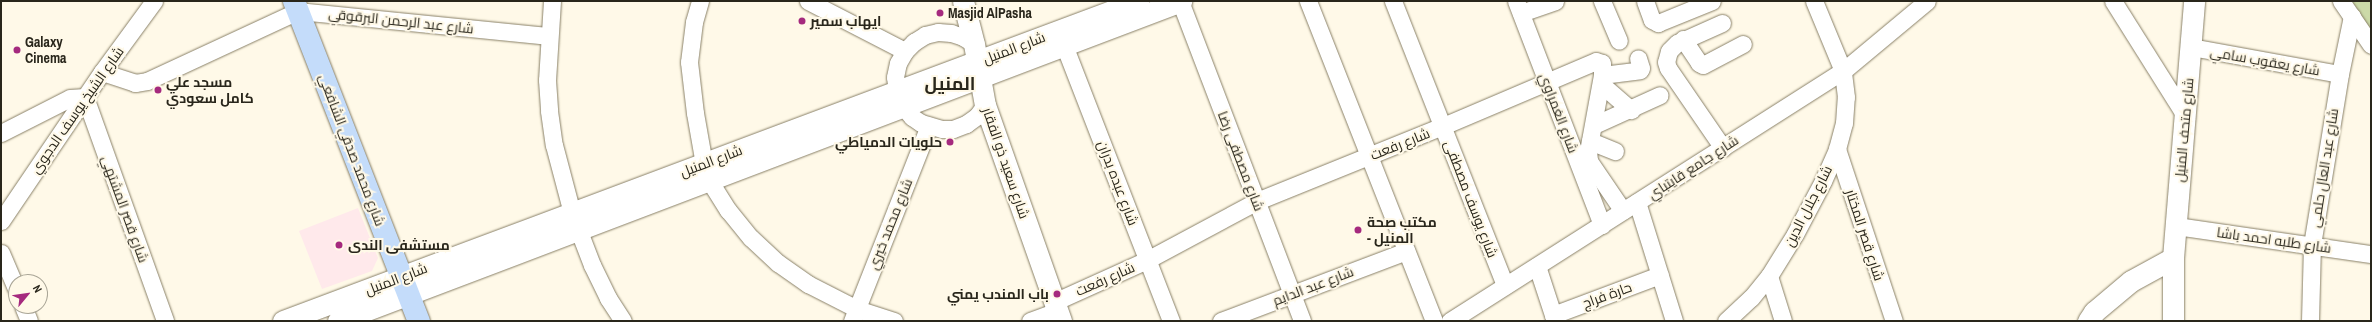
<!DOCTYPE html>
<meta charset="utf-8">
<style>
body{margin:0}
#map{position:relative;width:2372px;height:322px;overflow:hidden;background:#fff9e8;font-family:"Archivo Narrow",Cairo,sans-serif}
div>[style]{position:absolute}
.medical>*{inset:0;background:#ffe9eb}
.green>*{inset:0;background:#ccdaa8}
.roads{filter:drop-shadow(0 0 1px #898067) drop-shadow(0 0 1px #898067)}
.minor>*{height:17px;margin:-8.5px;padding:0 8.5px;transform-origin:8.5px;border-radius:8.5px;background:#fff}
.tertiary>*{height:21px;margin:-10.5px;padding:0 10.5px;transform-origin:10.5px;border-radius:10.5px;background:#fff}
.secondary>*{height:22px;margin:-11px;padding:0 11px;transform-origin:11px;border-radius:11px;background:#c4dcfa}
.dots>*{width:11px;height:11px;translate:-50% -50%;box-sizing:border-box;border:2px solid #fff9e8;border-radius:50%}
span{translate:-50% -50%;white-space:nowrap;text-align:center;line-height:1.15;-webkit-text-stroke:4px #fff9e8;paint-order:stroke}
.poi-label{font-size:14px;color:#29261b;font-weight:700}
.left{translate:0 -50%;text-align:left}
.right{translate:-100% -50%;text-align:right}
.street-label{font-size:14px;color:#29261b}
.district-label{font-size:18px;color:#29261b;font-weight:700}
.frame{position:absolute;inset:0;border:2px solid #29261b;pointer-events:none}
.north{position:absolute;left:8px;top:274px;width:40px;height:40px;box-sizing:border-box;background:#fff9e8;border:1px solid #a9a596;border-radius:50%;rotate:61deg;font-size:11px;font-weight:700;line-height:16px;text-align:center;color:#29261b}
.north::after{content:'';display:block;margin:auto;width:14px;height:18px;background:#a52a7e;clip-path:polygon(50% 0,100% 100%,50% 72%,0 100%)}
</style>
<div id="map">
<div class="medical">
<i style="clip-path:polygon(358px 208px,378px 258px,372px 271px,322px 289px,299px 231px)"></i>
</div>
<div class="green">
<i style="clip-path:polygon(2345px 1px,2371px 1px,2371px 40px)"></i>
</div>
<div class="roads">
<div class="minor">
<i style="left:552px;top:1px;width:79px;rotate:93.6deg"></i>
<i style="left:547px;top:80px;width:31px;rotate:86deg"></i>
<i style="left:549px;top:111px;width:34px;rotate:82deg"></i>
<i style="left:554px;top:145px;width:70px;rotate:75.2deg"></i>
<i style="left:572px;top:213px;width:56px;rotate:69deg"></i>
<i style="left:592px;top:265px;width:37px;rotate:64deg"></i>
<i style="left:608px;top:298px;width:27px;rotate:57deg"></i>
<i style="left:700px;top:1px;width:22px;rotate:106deg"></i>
<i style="left:694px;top:22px;width:40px;rotate:97.1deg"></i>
<i style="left:689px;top:62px;width:51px;rotate:83.3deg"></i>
<i style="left:695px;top:113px;width:52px;rotate:80deg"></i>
<i style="left:808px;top:1px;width:109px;rotate:27.3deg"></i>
<i style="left:1180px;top:1px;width:342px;rotate:69.1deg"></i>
<i style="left:1308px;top:1px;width:344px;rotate:68.5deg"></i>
<i style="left:1393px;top:1px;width:306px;rotate:68.5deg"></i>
<i style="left:1516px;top:1px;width:240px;rotate:69deg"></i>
<i style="left:1602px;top:1px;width:43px;rotate:67deg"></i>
<i style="left:1645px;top:1px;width:20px;rotate:70deg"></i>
<i style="left:1652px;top:20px;width:7px;rotate:27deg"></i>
<i style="left:1658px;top:23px;width:58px;rotate:-22.2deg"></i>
<i style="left:2113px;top:1px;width:137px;rotate:57.8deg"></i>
<i style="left:2341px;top:1px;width:53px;rotate:55.7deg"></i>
<i style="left:1521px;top:13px;width:36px;rotate:-19deg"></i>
<i style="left:1722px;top:23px;width:49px;rotate:156deg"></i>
<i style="left:1677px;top:43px;width:11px;rotate:135deg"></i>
<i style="left:1669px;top:51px;width:11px;rotate:105deg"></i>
<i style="left:1666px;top:62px;width:6px;rotate:72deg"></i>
<i style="left:1668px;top:68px;width:97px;rotate:55.5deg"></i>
<i style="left:1683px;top:39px;width:29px;rotate:56deg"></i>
<i style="left:1699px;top:63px;width:4px;rotate:27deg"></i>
<i style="left:1703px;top:65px;width:45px;rotate:-27.7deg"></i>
<i style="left:1064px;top:45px;width:296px;rotate:68.8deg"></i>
<i style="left:2191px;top:47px;width:151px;rotate:10.3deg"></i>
<i style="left:102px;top:72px;width:35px;rotate:18deg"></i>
<i style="left:135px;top:83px;width:12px;rotate:-9deg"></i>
<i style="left:147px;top:81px;width:166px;rotate:-24.9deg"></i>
<i style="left:298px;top:11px;width:252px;rotate:5.7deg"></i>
<i style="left:1602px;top:75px;width:38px;rotate:-7deg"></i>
<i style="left:1640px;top:70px;width:2px;rotate:-63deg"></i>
<i style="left:1641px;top:68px;width:10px;rotate:-107deg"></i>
<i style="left:1601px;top:84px;width:40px;rotate:41deg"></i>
<i style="left:897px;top:91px;width:14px;rotate:-98deg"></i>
<i style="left:895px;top:77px;width:14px;rotate:-78deg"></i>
<i style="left:898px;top:63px;width:14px;rotate:-60deg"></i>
<i style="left:905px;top:51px;width:13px;rotate:-45deg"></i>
<i style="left:914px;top:42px;width:13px;rotate:-32deg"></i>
<i style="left:925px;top:35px;width:13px;rotate:-13deg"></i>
<i style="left:938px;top:32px;width:13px;rotate:4deg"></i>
<i style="left:951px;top:33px;width:13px;rotate:18deg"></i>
<i style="left:963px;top:37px;width:13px;rotate:32deg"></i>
<i style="left:903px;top:106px;width:14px;rotate:51deg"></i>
<i style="left:912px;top:117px;width:11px;rotate:34deg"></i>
<i style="left:921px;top:123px;width:22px;rotate:16deg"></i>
<i style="left:942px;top:129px;width:11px"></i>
<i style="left:953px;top:129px;width:14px;rotate:-21deg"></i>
<i style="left:966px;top:124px;width:14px;rotate:-36deg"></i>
<i style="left:977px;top:116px;width:14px;rotate:-54deg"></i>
<i style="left:1594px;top:125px;width:72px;rotate:-24.4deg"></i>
<i style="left:1px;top:133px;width:77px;rotate:-26.9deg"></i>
<i style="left:70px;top:98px;width:15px;rotate:-4deg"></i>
<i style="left:85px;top:97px;width:238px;rotate:70.3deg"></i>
<i style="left:1590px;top:141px;width:27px;rotate:22deg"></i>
<i style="left:1837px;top:149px;width:181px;rotate:71.7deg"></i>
<i style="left:709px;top:180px;width:36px;rotate:58deg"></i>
<i style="left:728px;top:210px;width:36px;rotate:51deg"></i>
<i style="left:751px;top:238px;width:37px;rotate:43deg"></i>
<i style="left:778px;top:263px;width:37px;rotate:35deg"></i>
<i style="left:808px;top:284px;width:55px;rotate:27deg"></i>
<i style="left:857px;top:309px;width:39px;rotate:18deg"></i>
<i style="left:1637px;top:202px;width:125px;rotate:72.7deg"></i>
<i style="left:1px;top:221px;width:180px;rotate:-55.9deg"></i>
<i style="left:102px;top:72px;width:88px;rotate:-53.8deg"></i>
<i style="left:2176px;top:226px;width:197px;rotate:8.2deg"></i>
<i style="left:1px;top:253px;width:39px;rotate:67deg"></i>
<i style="left:1537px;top:266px;width:58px;rotate:71.9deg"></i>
<i style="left:1769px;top:276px;width:47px;rotate:72.7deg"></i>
<i style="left:1054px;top:302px;width:102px;rotate:-24.3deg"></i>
<i style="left:1147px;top:260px;width:125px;rotate:-28.2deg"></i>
<i style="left:1257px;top:201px;width:201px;rotate:-22deg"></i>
<i style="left:1443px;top:126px;width:166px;rotate:-23deg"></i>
<i style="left:1596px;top:61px;width:6px;rotate:18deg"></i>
<i style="left:1602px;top:63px;width:12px;rotate:90deg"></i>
<i style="left:1602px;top:75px;width:77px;rotate:100.4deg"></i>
<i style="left:1588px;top:151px;width:10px;rotate:84deg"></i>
<i style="left:1589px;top:161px;width:60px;rotate:55.8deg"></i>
<i style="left:23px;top:306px;width:16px;rotate:68deg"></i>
<i style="left:1553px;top:315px;width:114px;rotate:-20.5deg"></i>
<i style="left:852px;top:321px;width:210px;rotate:-68.5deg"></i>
<i style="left:1030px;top:321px;width:29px;rotate:-20deg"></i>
<i style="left:1221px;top:321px;width:198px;rotate:-20.7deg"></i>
<i style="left:1450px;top:321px;width:466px;rotate:-32.5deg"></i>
<i style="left:1843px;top:71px;width:109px;rotate:-39.8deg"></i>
<i style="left:1726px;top:321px;width:34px;rotate:-43deg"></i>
<i style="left:1751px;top:298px;width:28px;rotate:-51deg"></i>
<i style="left:1769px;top:276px;width:49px;rotate:-58.2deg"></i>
<i style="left:1795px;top:234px;width:60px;rotate:-62.2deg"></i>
<i style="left:1823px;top:181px;width:35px;rotate:-66deg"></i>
<i style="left:1837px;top:149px;width:27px;rotate:-75deg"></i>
<i style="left:1844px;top:123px;width:26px;rotate:-86deg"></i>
<i style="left:1846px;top:97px;width:26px;rotate:-97deg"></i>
<i style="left:1843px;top:71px;width:76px;rotate:-112.5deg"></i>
<i style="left:2310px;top:321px;width:76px;rotate:-88.5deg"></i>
<i style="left:2312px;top:245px;width:173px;rotate:-80.7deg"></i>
<i style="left:2340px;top:74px;width:59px;rotate:-78.3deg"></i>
</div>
<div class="tertiary">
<i style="left:963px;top:1px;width:44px;rotate:75.7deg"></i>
<i style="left:974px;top:44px;width:62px;rotate:79.8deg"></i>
<i style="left:985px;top:105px;width:229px;rotate:70.6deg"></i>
<i style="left:283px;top:321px;width:913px;rotate:-20.52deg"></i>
<i style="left:338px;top:321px;width:902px;rotate:-20.79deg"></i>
<i style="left:2088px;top:321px;width:11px;rotate:-56deg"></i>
<i style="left:2094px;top:312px;width:48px;rotate:-40deg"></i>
<i style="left:2131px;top:281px;width:48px;rotate:-28.7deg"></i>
<i style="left:2173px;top:321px;width:63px;rotate:-90deg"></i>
<i style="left:2173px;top:258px;width:258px;rotate:-85.3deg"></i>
</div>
<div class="secondary">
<i style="left:294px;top:1px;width:344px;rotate:68.7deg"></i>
</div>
</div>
<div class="dots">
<i style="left:940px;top:13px;background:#a52a7e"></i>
<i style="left:802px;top:21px;background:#a52a7e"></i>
<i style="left:17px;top:50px;background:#a52a7e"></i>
<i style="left:158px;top:90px;background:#a52a7e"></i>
<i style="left:950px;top:142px;background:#a52a7e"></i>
<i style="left:1358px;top:230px;background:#a52a7e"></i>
<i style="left:339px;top:245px;background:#a52a7e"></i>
<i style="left:1057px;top:294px;background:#a52a7e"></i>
</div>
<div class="poi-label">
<span class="left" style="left:948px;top:13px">Masjid AlPasha</span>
<span class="left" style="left:810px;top:21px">ايهاب سمير</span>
<span class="left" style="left:25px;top:50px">Galaxy<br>Cinema</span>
<span class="left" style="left:166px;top:90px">مسجد علي<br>كامل سعودي</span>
<span class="right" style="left:942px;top:142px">حلويات الدمياطي</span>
<span class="left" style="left:1367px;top:230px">مكتب صحة<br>- المنيل</span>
<span class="left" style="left:348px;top:245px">مستشفى الندى</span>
<span class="right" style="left:1049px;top:294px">باب المندب يمني</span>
</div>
<div class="street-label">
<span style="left:401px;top:21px;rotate:6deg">شارع عبد الرحمن البرقوقي</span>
<span style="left:1014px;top:48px;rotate:-21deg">شارع المنيل</span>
<span style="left:2265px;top:61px;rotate:10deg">شارع يعقوب سامي</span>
<span style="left:77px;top:110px;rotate:-55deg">شارع الشيخ يوسف الدجوي</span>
<span style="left:1559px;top:113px;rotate:69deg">شارع الغمراوي</span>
<span style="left:2184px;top:130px;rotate:-85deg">شارع متحف المنيل</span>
<span style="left:1400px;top:144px;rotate:-22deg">شارع رفعت</span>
<span style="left:352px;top:150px;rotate:69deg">شارع محمد صدقي الشافعي</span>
<span style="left:711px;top:161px;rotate:-21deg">شارع المنيل</span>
<span style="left:1241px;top:161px;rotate:69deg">شارع مصطفى رضا</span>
<span style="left:1006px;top:163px;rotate:71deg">شارع سعيد ذو الفقار</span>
<span style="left:1693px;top:167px;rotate:-33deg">شارع جامع قايتباي</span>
<span style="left:2324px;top:168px;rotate:-81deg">شارع عبد العال حلمي</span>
<span style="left:1118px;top:183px;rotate:69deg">شارع عبده بدران</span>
<span style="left:1471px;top:199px;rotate:69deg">شارع يوسف مصطفى</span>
<span style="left:1808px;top:206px;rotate:-63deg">شارع جلال الدين</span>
<span style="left:125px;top:209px;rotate:70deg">شارع قصر المشتهي</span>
<span style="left:890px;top:224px;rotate:-68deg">شارع محمد خيري</span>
<span style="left:1865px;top:235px;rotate:72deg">شارع قصر المختار</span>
<span style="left:2274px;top:240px;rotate:8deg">شارع طلبه احمد باشا</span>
<span style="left:396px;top:279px;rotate:-21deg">شارع المنيل</span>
<span style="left:1105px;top:279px;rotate:-24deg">شارع رفعت</span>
<span style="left:1313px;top:286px;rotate:-21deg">شارع عبد الدايم</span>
<span style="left:1607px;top:295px;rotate:-20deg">حارة فراج</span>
</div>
<div class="district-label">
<span style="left:950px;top:84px">المنيل</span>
</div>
<div class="frame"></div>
<div class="north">N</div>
</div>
